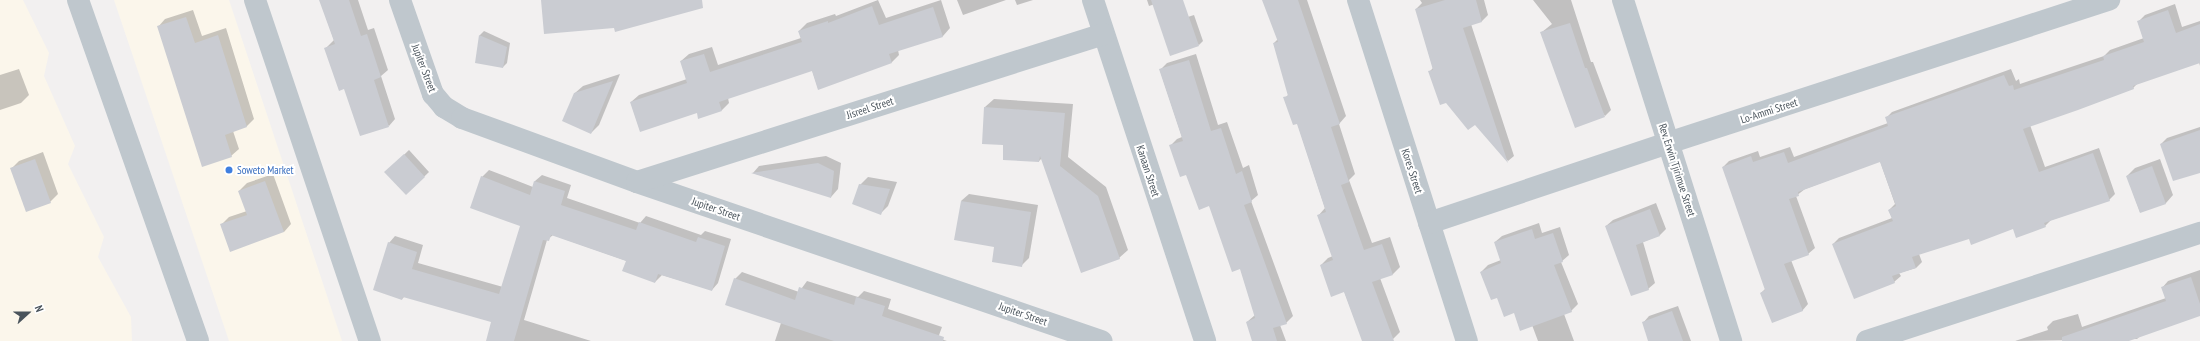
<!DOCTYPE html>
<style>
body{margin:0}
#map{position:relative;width:2200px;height:341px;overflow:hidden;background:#f2f0f0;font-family:"PT Sans Narrow",sans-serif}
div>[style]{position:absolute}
.commercial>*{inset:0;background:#fbf6eb}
.shadow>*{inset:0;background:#0003}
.building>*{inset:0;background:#caccd2}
.minor>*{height:22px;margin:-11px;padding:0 11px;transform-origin:11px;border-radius:11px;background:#bfc7cd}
.dots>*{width:11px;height:11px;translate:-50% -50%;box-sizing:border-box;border:2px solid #fff;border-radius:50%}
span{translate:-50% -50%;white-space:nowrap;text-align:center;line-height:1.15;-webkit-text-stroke:4px #fff;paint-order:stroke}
.street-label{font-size:11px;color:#49535b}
.shop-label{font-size:11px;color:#366cbe}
.left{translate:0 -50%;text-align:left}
.north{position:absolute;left:8px;top:293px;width:40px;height:40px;-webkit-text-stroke:3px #fff;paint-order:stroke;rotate:69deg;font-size:11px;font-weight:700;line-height:16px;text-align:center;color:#49535b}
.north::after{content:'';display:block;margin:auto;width:14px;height:18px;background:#49535b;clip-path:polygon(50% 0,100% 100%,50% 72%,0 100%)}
</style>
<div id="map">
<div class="commercial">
<i style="clip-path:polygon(0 0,23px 0,49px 53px,44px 76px,75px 146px,68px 164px,104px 237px,98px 257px,131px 317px,132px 341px,0 341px)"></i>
<i style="clip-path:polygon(114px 0,229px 0,342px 341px,229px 341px)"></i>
</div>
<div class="shadow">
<i style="clip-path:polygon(320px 0,358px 0,368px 30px,374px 28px,388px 70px,381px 76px,395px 119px,389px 126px,345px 88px,326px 48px,334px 40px)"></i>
<i style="clip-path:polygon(878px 0,886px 18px,941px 0,950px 28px,943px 36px,898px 50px,899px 55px,892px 62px,818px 88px,812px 70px,728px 98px,729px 103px,722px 110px,697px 112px,631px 102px,639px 95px,687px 79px,681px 61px,689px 54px,712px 47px,718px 65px,801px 38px,799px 31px,807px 23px,835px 14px,836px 16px)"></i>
<i style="clip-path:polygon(957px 0,1006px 0,963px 15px)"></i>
<i style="clip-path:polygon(1015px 0,1033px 0,1017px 5px)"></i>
<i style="clip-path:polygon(1147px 0,1167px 0,1149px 6px)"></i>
<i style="clip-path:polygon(1263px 0,1307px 0,1346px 116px,1339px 124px,1355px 174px,1349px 180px,1372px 243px,1390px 237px,1400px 267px,1393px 274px,1380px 278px,1400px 332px,1393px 339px,1363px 341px,1344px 291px,1321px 265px,1328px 258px,1333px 256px,1318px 216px,1325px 208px,1297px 122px,1285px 98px,1289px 94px,1274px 43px,1278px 39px)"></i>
<i style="clip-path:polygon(1420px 0,1484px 0,1488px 15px,1482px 21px,1471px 24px,1514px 156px,1508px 161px,1430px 71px,1433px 68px,1416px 9px,1422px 3px)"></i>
<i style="clip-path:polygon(1533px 0,1571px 0,1591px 62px,1593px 62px,1611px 110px,1605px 116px,1542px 32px,1552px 24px)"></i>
<i style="clip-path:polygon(2175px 4px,2182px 27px,2200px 21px,2200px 66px,2199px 62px,2138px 83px,2133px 88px,2030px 125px,2045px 167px,2099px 148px,2115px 194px,2109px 200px,2051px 220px,2045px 226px,2014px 228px,1969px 238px,1919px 254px,1922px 262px,1916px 268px,1899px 273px,1901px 276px,1894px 282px,1833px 244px,1839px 238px,1892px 218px,1889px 210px,1895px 204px,1880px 161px,1805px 189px,1796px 196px,1815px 248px,1808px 254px,1791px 260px,1808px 304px,1802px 311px,1761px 293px,1766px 288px,1723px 167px,1729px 161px,1758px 151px,1760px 157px,1790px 147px,1794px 157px,1888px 123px,1886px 118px,1892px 112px,2011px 69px,2016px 81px,2019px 79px,2020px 84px,2104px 56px,2110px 50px,2144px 38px,2139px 21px,2145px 15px)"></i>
<i style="clip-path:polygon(193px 10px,202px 36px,226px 28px,254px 119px,247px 126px,233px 131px,239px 149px,231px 156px,158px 27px,165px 19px)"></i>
<i style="clip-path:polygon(1194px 15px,1203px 41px,1199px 45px,1166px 24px)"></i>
<i style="clip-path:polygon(484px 31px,510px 43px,507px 63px,503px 67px,476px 62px,480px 35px)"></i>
<i style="clip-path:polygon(1196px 54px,1218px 125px,1227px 122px,1243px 168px,1249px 165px,1258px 195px,1251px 201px,1293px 316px,1286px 323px,1280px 325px,1286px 341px,1253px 341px,1247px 322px,1255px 315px,1240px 267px,1209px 205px,1186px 174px,1170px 146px,1177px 139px,1182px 137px,1160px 70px,1167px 63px)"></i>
<i style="clip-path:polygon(19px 69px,29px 95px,21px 103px,0 110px,0 75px)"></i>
<i style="clip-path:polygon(620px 74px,599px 125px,591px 133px,575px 93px,583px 86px)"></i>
<i style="clip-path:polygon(994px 99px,1073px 104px,1068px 157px,1106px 187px,1128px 250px,1119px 258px,1042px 158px,1039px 161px,1004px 144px,985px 107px)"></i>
<i style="clip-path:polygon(2200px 127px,2200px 171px,2161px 144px,2167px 138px)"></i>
<i style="clip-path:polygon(409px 150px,429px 172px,406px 194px,386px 172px)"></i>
<i style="clip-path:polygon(43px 152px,58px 194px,50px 202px,12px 168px,19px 161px)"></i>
<i style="clip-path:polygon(826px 156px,841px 163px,838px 189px,831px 197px,753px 173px,759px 166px)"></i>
<i style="clip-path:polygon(2160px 159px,2173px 195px,2166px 203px,2140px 212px,2127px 176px,2135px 168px)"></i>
<i style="clip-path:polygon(489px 170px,533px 187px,535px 181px,542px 175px,571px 185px,567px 198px,640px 223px,646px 216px,701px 235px,705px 231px,731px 239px,718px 283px,712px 290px,662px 275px,655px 282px,627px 261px,553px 235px,547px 240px,524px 320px,591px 341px,487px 341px,493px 321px,405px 296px,402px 299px,389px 243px,395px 236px,423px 245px,418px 263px,503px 287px,521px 226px,482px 177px)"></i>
<i style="clip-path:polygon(273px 174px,291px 224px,284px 232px,221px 225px,229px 217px,247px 211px,239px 191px,247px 183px)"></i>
<i style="clip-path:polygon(868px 177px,897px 182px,888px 206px,881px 213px,860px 185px)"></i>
<i style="clip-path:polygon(969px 194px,1038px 205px,1029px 258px,1021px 266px,961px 201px)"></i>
<i style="clip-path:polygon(1656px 203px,1666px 229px,1660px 235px,1643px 242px,1655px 283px,1648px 289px,1606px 226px,1613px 220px)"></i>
<i style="clip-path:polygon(1539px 223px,1542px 233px,1560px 227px,1569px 255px,1561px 262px,1578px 304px,1571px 311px,1564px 314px,1574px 341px,1538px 341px,1532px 325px,1498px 296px,1481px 272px,1488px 265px,1501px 260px,1495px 242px,1502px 236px)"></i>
<i style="clip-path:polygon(2200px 270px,2200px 315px,2140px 336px,2137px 339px,2015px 341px,2048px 330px,2047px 327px,2053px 321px,2078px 314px,2082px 327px,2166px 298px,2162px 288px,2168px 281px)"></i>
<i style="clip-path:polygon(742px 272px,799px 292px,807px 281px,858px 297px,864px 291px,891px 299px,888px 309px,942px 327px,938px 338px,947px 341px,775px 341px,781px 323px,735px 279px)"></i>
<i style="clip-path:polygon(1678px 306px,1691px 341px,1649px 341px,1643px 323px,1649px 316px)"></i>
</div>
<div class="building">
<i style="clip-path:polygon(319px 0,349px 0,361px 36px,367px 34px,381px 77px,374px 80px,389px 127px,360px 136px,344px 89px,339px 91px,324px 48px,335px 44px)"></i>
<i style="clip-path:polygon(541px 0,702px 0,703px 8px,615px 32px,614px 28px,544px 34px)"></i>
<i style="clip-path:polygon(1151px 0,1183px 0,1199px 46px,1170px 56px)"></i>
<i style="clip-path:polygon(1262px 0,1298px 0,1340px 124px,1331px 127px,1349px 182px,1341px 185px,1364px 250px,1382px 244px,1393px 275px,1372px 282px,1394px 341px,1362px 341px,1344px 292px,1331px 297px,1320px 265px,1333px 260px,1317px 215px,1326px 212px,1297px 124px,1293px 125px,1283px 97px,1288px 96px,1273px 43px,1278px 42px)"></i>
<i style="clip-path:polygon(1445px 0,1476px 0,1482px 22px,1463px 28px,1508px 163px,1475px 125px,1468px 130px,1446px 103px,1440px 105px,1428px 71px,1433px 70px,1415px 9px)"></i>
<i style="clip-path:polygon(872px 6px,879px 25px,933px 7px,943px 37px,889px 54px,892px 63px,818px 90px,812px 71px,719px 102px,722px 111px,698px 119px,697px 113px,640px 132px,630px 102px,687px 83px,680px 61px,704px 54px,710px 72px,802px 42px,798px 31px,828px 21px,828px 23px)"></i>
<i style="clip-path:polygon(2168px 10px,2176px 33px,2200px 24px,2200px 63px,2133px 86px,2134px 89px,2078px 110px,2023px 129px,2039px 172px,2093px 153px,2110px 201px,2044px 223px,2046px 227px,2016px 238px,2013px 229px,1971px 245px,1969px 239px,1912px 257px,1916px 268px,1892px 276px,1895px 283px,1854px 299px,1832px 244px,1893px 221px,1888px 210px,1896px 206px,1880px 162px,1798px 192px,1799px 196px,1789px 199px,1809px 255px,1784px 264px,1803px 311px,1772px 323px,1760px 293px,1765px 290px,1722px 167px,1751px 156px,1753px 162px,1784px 152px,1788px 163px,1888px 126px,1885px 117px,2004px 75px,2009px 86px,2013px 85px,2014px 90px,2104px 60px,2103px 56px,2144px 42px,2137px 21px)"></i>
<i style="clip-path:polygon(186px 17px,195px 43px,218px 35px,247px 127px,225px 135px,232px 157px,202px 167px,157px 26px)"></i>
<i style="clip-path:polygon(1570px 23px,1585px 68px,1587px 68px,1605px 117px,1575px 128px,1540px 32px)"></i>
<i style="clip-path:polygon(479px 35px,507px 47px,503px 68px,475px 63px)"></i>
<i style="clip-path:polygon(1189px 60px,1211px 131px,1221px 128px,1236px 174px,1242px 171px,1252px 202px,1244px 205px,1287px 324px,1273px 328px,1277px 341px,1252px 341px,1246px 322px,1255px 318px,1240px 269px,1232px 272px,1209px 206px,1199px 210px,1186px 175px,1180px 177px,1169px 145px,1183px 141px,1159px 69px)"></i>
<i style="clip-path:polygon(613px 81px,591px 134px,562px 121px,574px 93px)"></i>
<i style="clip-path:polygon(984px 107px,1065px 113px,1060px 166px,1098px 196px,1120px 259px,1081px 273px,1040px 156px,1039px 162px,1003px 160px,1003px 145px,982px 144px)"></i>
<i style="clip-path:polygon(2200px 130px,2200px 173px,2173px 181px,2160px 144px)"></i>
<i style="clip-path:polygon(404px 154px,425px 177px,406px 195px,384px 172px)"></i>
<i style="clip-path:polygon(35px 159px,51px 203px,26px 212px,10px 168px)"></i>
<i style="clip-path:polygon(818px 163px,834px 171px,831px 198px,751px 173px)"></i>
<i style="clip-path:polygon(2152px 166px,2166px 204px,2140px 213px,2126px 176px)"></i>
<i style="clip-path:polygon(481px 176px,530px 195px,534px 181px,565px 191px,561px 205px,636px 230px,639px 222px,696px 242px,698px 237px,725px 246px,712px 291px,658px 274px,655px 283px,622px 271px,626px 261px,551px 235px,549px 241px,543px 240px,514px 341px,486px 341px,491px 322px,403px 297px,402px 300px,373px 290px,388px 242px,417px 252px,412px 269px,499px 294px,520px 226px,470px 208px)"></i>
<i style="clip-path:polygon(265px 181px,284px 232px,230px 252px,220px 224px,247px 215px,238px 191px)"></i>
<i style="clip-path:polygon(859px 184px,890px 189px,881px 215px,852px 204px)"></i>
<i style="clip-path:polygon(961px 201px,1031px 212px,1022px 267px,992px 262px,994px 247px,954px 240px)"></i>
<i style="clip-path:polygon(1650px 209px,1660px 236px,1636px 245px,1649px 290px,1631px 296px,1605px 226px)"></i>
<i style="clip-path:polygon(1532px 229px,1535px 239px,1553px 233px,1563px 262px,1554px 265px,1572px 312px,1520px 331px,1514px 313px,1504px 317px,1497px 298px,1491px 300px,1480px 272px,1501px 263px,1494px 242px)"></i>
<i style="clip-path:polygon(2191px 277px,2200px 304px,2200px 316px,2129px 341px,2062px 341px,2062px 337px,2166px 301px,2161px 287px)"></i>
<i style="clip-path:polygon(734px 278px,795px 300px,799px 287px,854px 305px,856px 297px,885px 306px,882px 316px,944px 337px,943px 341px,834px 341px,725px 305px)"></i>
<i style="clip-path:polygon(1672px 311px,1683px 341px,1648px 341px,1642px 322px)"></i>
</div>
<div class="minor">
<i style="left:78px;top:0;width:361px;rotate:70.6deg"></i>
<i style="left:255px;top:0;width:360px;rotate:71.4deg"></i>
<i style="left:400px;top:0;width:100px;rotate:70.7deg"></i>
<i style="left:433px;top:94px;width:17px;rotate:50deg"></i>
<i style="left:444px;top:107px;width:21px;rotate:31deg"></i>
<i style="left:462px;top:118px;width:186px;rotate:20.1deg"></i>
<i style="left:637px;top:182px;width:491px;rotate:18.9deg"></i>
<i style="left:1093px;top:0;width:359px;rotate:71.8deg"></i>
<i style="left:1358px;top:0;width:358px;rotate:72.3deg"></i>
<i style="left:1623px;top:0;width:358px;rotate:72.4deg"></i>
<i style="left:637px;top:182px;width:489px;rotate:-17.6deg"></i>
<i style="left:1429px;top:223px;width:252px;rotate:-18.5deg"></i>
<i style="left:1668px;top:143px;width:464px;rotate:-18deg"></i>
<i style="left:1867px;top:341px;width:350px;rotate:-18deg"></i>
</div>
<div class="dots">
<i style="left:229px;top:170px;background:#3f7fe0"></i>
</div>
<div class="street-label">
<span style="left:424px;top:68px;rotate:69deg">Jupiter Street</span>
<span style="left:870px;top:108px;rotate:-18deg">Jisreel Street</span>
<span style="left:1769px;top:111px;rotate:-18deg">Lo-Ammi Street</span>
<span style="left:1677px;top:170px;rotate:72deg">Rev. Erwin Tjirimue Street</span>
<span style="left:1148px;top:171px;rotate:72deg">Kanaan Street</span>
<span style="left:1412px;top:171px;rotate:72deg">Kores Street</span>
<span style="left:716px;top:209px;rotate:19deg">Jupiter Street</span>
<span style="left:1023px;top:314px;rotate:19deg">Jupiter Street</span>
</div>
<div class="shop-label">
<span class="left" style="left:237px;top:170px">Soweto Market</span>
</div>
<div class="north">N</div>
</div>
